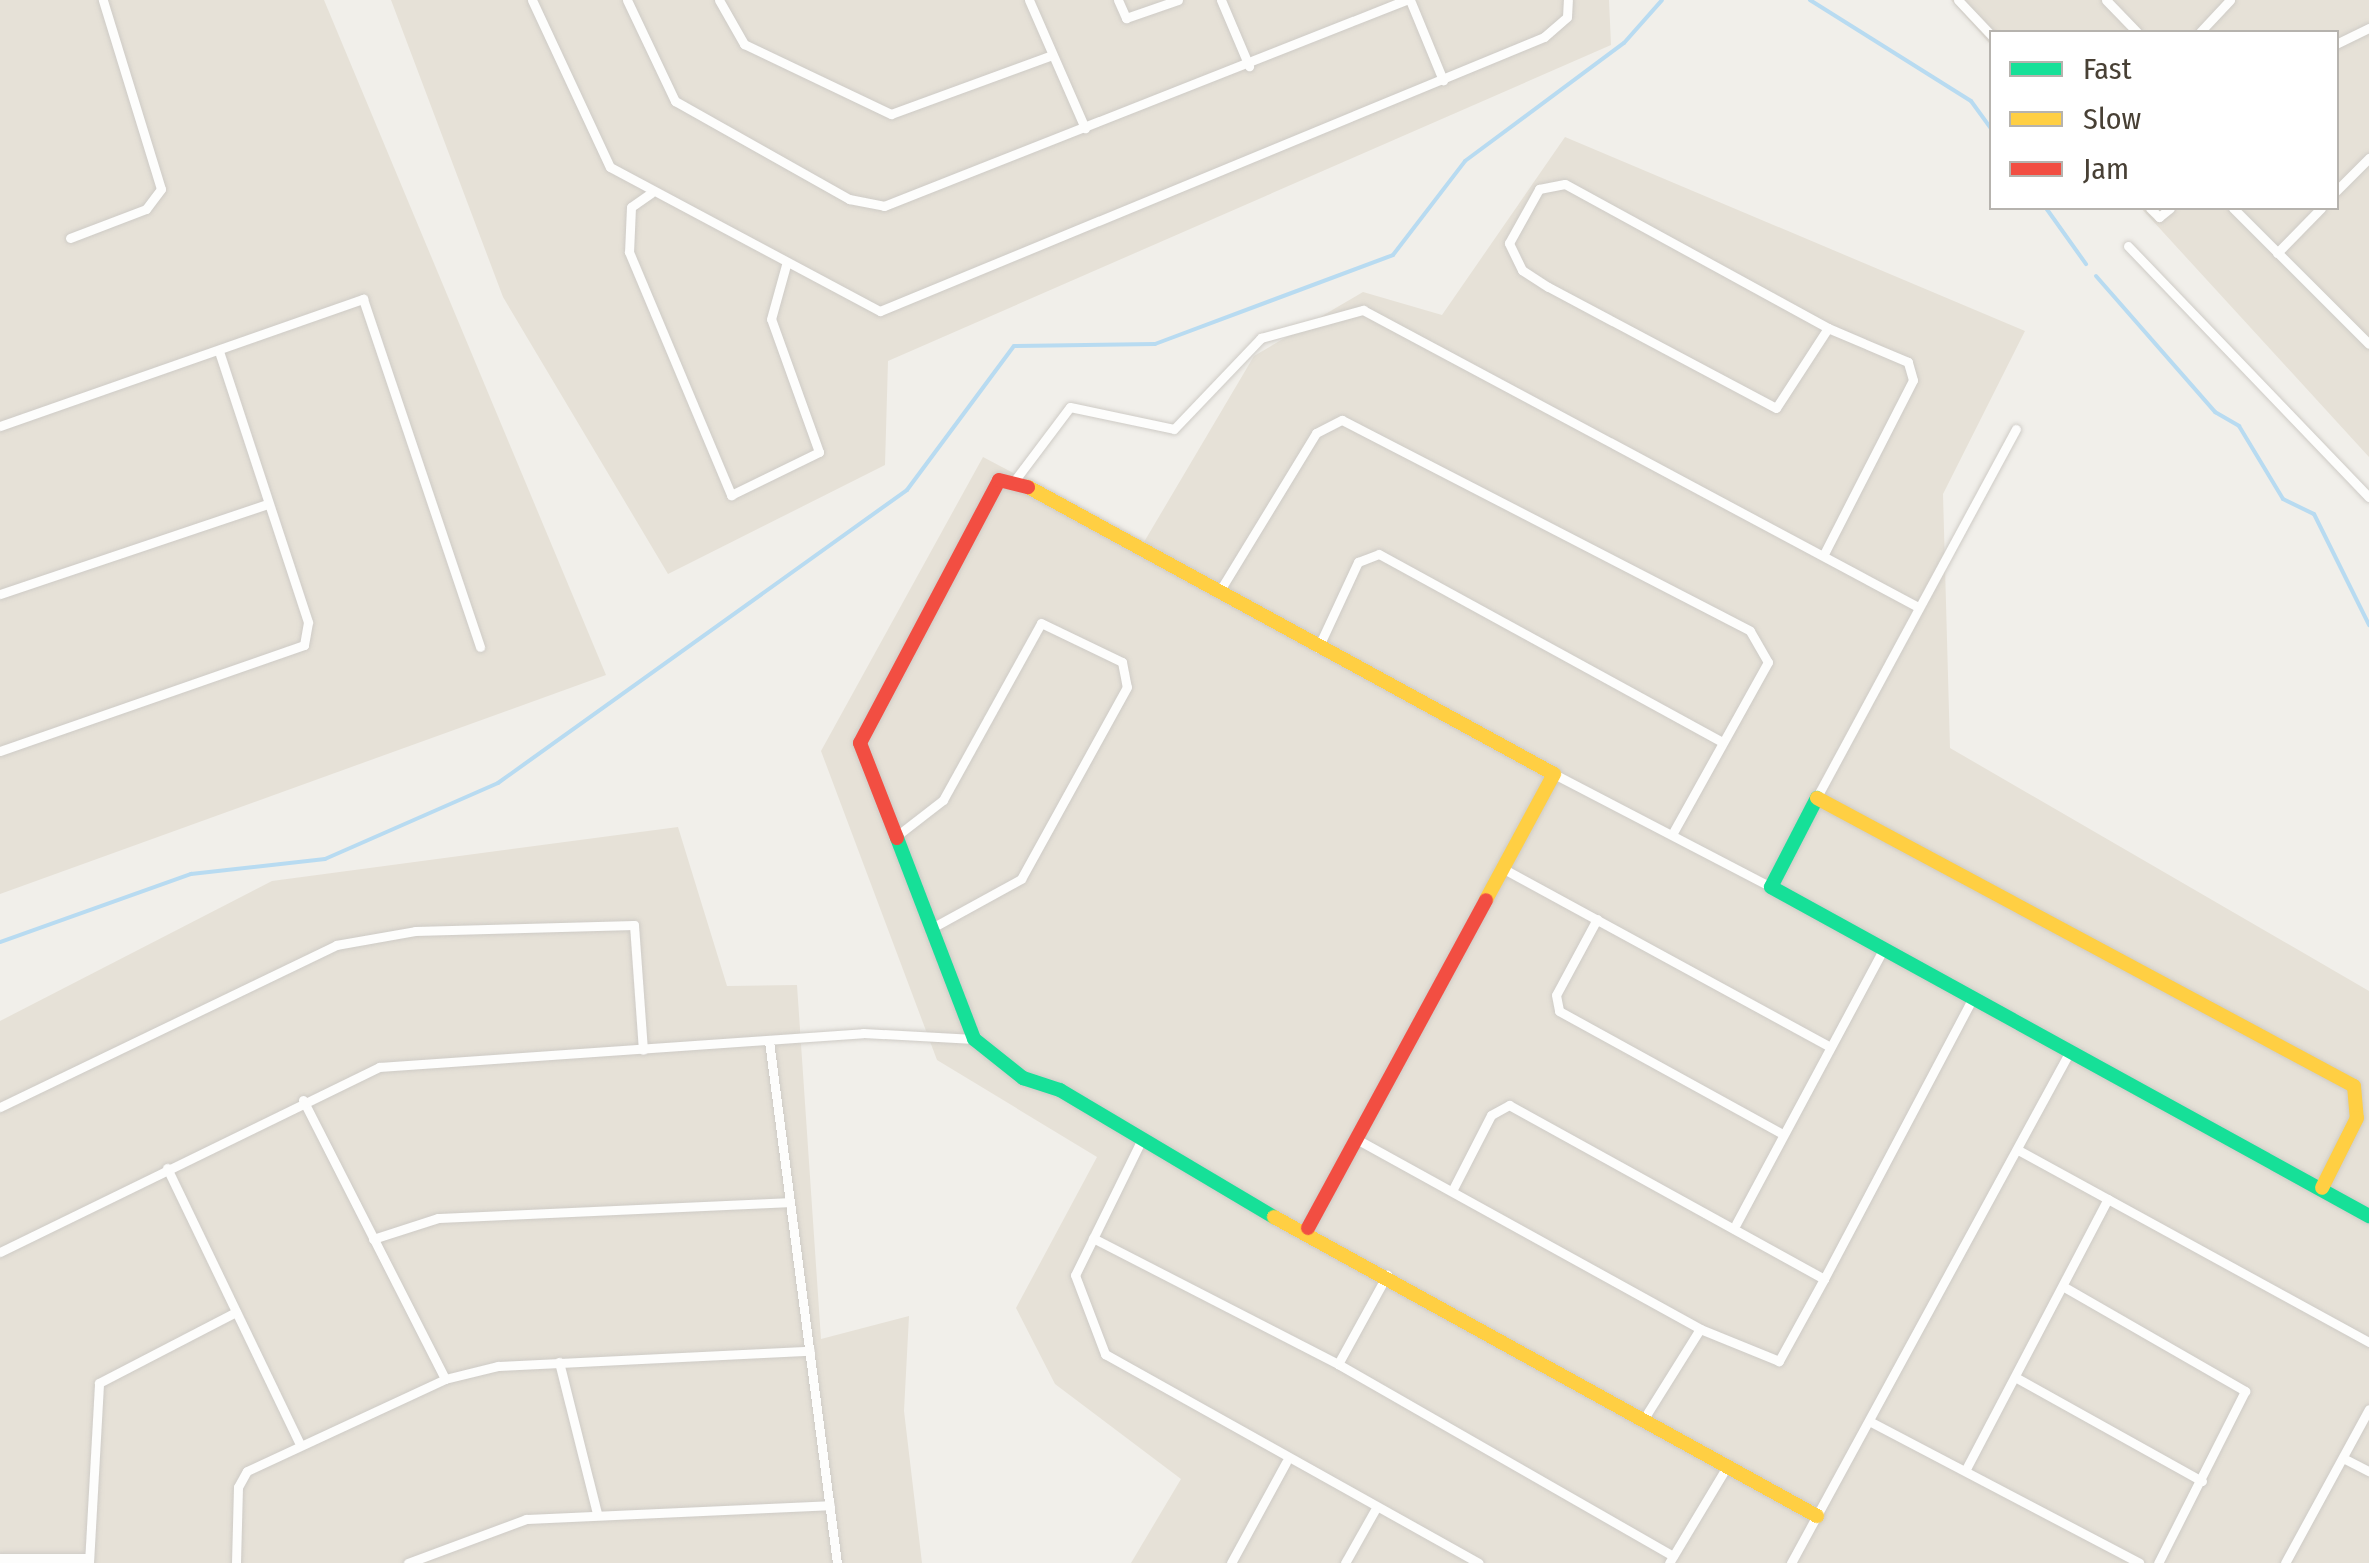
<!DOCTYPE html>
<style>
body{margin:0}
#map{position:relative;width:2369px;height:1563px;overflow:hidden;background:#f1efea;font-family:"Fira Sans Condensed",sans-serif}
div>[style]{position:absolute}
.residential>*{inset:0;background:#e6e1d7}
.stream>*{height:4px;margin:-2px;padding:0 2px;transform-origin:2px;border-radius:2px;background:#b8dbf1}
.roads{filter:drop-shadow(0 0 2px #cecbc6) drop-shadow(0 0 2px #cecbc6)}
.street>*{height:9px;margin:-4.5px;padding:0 4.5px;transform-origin:4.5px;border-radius:4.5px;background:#fdfdfc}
.fast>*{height:14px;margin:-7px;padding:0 7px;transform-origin:7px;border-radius:7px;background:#16e098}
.slow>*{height:14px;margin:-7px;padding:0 7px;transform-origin:7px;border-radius:7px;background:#ffcf43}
.jam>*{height:14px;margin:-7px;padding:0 7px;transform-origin:7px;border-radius:7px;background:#f24e42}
span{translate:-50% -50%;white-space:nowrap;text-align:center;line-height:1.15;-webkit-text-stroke:10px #fff;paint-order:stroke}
.legend{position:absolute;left:1989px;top:30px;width:350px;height:180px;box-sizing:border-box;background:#fff;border:2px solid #b6b3ae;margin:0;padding:12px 18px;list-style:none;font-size:30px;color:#484035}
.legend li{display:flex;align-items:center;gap:20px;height:50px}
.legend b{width:50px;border:2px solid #b6b3ae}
</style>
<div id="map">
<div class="residential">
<i style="clip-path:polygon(0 0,324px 0,606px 675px,0 894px)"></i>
<i style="clip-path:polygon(391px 0,1609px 0,1611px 45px,888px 361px,885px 465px,668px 574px,503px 297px)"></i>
<i style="clip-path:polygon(1951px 0,2369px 0,2369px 457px,2141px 208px,2336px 208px,2336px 32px,1992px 32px,1991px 45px)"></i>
<i style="clip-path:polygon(1565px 137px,2025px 331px,1943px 494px,1950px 748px,2369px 991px,2369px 1563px,1131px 1563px,1181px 1479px,1055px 1384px,1016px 1308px,1097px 1157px,937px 1060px,821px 751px,983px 457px,1144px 542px,1254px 356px,1363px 292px,1442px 315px)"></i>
<i style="clip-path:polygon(678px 827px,727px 986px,797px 985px,821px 1339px,909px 1316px,904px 1411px,922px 1563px,0 1563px,0 1021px,272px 881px)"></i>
</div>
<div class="stream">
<i style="left:1810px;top:0;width:190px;rotate:32.1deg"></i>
<i style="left:1971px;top:101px;width:36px;rotate:54deg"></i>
<i style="left:2046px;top:208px;width:69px;rotate:54.5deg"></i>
<i style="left:2096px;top:276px;width:181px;rotate:48.8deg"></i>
<i style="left:2215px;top:412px;width:28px;rotate:30deg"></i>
<i style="left:2239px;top:426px;width:85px;rotate:58.9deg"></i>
<i style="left:2283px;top:499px;width:34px;rotate:26deg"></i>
<i style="left:2314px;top:514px;width:124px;rotate:63.6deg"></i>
<i style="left:0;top:942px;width:203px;rotate:-19.6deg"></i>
<i style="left:191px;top:874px;width:135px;rotate:-6.4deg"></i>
<i style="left:325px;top:859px;width:189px;rotate:-23.7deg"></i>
<i style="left:498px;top:783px;width:503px;rotate:-35.62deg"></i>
<i style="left:907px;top:490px;width:179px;rotate:-53.4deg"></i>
<i style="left:1014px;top:346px;width:141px;rotate:-0.8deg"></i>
<i style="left:1155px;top:344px;width:254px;rotate:-20.5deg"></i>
<i style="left:1393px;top:255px;width:118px;rotate:-52.5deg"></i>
<i style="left:1465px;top:161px;width:198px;rotate:-36.6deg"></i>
<i style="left:1624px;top:43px;width:57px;rotate:-48.5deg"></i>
</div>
<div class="roads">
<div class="street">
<i style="left:532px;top:0;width:184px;rotate:65deg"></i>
<i style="left:610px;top:167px;width:306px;rotate:28.1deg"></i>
<i style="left:880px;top:311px;width:718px;rotate:-22.42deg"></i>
<i style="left:1544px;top:37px;width:30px;rotate:-41deg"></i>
<i style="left:1567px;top:17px;width:17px;rotate:-87deg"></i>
<i style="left:627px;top:0;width:112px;rotate:64.6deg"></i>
<i style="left:675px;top:101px;width:200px;rotate:29.4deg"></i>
<i style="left:849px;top:199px;width:36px;rotate:11deg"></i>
<i style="left:884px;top:206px;width:561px;rotate:-21.54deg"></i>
<i style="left:719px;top:0;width:51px;rotate:60.4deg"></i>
<i style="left:744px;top:44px;width:163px;rotate:25.5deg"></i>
<i style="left:891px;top:114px;width:171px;rotate:-20.1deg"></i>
<i style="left:1029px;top:0;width:140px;rotate:66.4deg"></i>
<i style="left:1118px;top:0;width:20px;rotate:66deg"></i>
<i style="left:1126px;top:18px;width:55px;rotate:-19.1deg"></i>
<i style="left:1221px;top:0;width:72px;rotate:67deg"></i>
<i style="left:1410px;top:0;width:87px;rotate:67.6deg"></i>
<i style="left:1958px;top:0;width:50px;rotate:46.6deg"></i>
<i style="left:2106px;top:0;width:45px;rotate:45.9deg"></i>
<i style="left:2200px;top:32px;width:44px;rotate:-46.8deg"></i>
<i style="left:2336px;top:44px;width:37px;rotate:-26deg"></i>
<i style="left:2336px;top:191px;width:47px;rotate:-45deg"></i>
<i style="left:651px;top:193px;width:24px;rotate:145deg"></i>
<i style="left:631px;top:207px;width:45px;rotate:92.5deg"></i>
<i style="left:629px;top:252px;width:264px;rotate:67.2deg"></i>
<i style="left:731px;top:495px;width:98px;rotate:-26deg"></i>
<i style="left:819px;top:452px;width:141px;rotate:-109.8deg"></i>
<i style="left:771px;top:319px;width:56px;rotate:-74.5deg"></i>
<i style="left:2150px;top:208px;width:13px;rotate:45deg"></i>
<i style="left:2159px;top:217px;width:14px;rotate:-39deg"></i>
<i style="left:2233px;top:208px;width:192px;rotate:45deg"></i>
<i style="left:70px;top:238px;width:81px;rotate:-20.9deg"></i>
<i style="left:146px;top:209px;width:25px;rotate:-53deg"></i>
<i style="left:161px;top:189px;width:198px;rotate:-107.1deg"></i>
<i style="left:2128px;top:246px;width:348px;rotate:46.2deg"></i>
<i style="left:2277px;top:253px;width:63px;rotate:-45.6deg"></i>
<i style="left:0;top:426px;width:385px;rotate:-19.3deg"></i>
<i style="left:363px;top:299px;width:367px;rotate:71.4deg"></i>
<i style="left:1015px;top:480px;width:91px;rotate:-53deg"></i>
<i style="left:1070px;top:407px;width:106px;rotate:11.9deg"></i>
<i style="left:1174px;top:429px;width:126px;rotate:-46.3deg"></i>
<i style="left:1261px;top:338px;width:106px;rotate:-15.4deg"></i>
<i style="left:1363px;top:310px;width:629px;rotate:28.15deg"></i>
<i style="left:1825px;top:552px;width:193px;rotate:-62.9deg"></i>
<i style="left:1913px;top:380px;width:19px;rotate:-106deg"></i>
<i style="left:1908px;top:362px;width:87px;rotate:-157deg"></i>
<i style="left:1828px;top:328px;width:95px;rotate:123deg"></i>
<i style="left:1776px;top:408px;width:258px;rotate:-152deg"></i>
<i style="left:1548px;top:287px;width:31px;rotate:-147deg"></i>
<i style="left:1522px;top:270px;width:30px;rotate:-116deg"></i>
<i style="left:1509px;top:243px;width:62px;rotate:-60.9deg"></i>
<i style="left:1539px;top:189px;width:26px;rotate:-11deg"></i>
<i style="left:1565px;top:184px;width:300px;rotate:28.7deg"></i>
<i style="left:1219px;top:592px;width:186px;rotate:-58.6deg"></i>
<i style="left:1316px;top:433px;width:29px;rotate:-27deg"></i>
<i style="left:1342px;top:420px;width:459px;rotate:27.3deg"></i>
<i style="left:1750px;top:631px;width:36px;rotate:60deg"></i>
<i style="left:1768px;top:662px;width:196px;rotate:119.1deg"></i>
<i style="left:0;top:594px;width:282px;rotate:-18.6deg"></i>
<i style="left:1318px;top:648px;width:95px;rotate:-65.1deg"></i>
<i style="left:1358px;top:562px;width:22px;rotate:-21deg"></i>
<i style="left:1379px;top:554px;width:391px;rotate:28.7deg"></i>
<i style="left:0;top:751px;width:322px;rotate:-19.2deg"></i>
<i style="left:304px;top:645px;width:23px;rotate:-80deg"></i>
<i style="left:308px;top:622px;width:285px;rotate:-108.2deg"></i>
<i style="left:1554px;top:774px;width:245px;rotate:27.5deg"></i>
<i style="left:1818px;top:795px;width:416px;rotate:-61.6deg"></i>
<i style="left:894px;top:838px;width:62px;rotate:-37.8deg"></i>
<i style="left:943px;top:800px;width:202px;rotate:-61deg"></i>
<i style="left:1041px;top:623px;width:90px;rotate:25.7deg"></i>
<i style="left:1122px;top:662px;width:25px;rotate:79deg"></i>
<i style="left:1127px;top:687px;width:219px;rotate:118.9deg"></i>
<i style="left:1021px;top:879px;width:104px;rotate:151.2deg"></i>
<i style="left:1502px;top:868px;width:374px;rotate:28.6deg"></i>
<i style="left:1597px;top:919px;width:86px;rotate:118.3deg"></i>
<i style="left:1556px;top:995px;width:16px;rotate:79deg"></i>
<i style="left:1559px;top:1011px;width:256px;rotate:28.8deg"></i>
<i style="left:769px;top:1041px;width:526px;rotate:82.58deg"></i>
<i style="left:303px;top:1100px;width:313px;rotate:63deg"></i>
<i style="left:0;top:1107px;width:373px;rotate:-25.7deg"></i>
<i style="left:336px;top:945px;width:80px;rotate:-10deg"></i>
<i style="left:415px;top:931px;width:219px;rotate:-1.6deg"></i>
<i style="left:634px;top:925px;width:125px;rotate:85.9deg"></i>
<i style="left:1360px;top:1141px;width:389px;rotate:28.9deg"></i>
<i style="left:1700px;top:1329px;width:104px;rotate:122deg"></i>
<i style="left:1140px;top:1143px;width:147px;rotate:116.2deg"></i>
<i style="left:1075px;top:1275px;width:85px;rotate:69.2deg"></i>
<i style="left:1105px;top:1354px;width:428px;rotate:29.2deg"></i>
<i style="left:2020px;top:1151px;width:398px;rotate:28.7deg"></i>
<i style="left:167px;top:1168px;width:304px;rotate:64.3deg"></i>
<i style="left:1452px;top:1191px;width:85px;rotate:-62.8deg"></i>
<i style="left:1491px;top:1115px;width:21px;rotate:-29deg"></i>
<i style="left:1509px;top:1105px;width:360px;rotate:28.9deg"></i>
<i style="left:1824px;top:1279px;width:94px;rotate:118.8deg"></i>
<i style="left:1779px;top:1361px;width:85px;rotate:-157.9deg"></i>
<i style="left:1736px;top:1224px;width:311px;rotate:-61.8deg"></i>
<i style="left:1093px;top:1238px;width:276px;rotate:27.2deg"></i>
<i style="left:1338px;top:1364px;width:386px;rotate:29.8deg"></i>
<i style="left:373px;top:1239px;width:68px;rotate:-17.9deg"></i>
<i style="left:438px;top:1218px;width:350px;rotate:-2.6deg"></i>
<i style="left:0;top:1252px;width:422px;rotate:-26deg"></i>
<i style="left:379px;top:1067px;width:485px;rotate:-4deg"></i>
<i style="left:863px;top:1033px;width:111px;rotate:3.1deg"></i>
<i style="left:1824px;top:1279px;width:316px;rotate:-62.1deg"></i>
<i style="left:2066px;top:1288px;width:207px;rotate:29.9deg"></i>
<i style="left:2245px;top:1391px;width:193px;rotate:116.8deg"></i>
<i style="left:559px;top:1362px;width:156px;rotate:75.9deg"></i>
<i style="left:1338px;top:1364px;width:102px;rotate:-61.2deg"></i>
<i style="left:2015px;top:1377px;width:214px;rotate:29.1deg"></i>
<i style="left:1871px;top:1422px;width:303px;rotate:27.7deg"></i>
<i style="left:2343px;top:1458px;width:29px;rotate:27deg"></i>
<i style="left:1966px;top:1469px;width:305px;rotate:-62.3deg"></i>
<i style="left:0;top:1558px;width:89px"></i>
<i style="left:89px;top:1563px;width:180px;rotate:-86.8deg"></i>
<i style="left:99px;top:1383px;width:154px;rotate:-27.4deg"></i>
<i style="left:236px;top:1563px;width:76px;rotate:-88.5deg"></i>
<i style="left:238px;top:1487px;width:18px;rotate:-61deg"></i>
<i style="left:247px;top:1471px;width:218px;rotate:-24.9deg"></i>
<i style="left:445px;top:1379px;width:55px;rotate:-13.8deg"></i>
<i style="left:498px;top:1366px;width:312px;rotate:-2.8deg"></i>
<i style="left:408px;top:1563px;width:126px;rotate:-20.4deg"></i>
<i style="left:526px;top:1519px;width:304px;rotate:-2.6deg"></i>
<i style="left:1231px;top:1563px;width:115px;rotate:-61.4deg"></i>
<i style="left:1345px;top:1563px;width:63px;rotate:-60.6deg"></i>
<i style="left:1669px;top:1563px;width:114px;rotate:-59deg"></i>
<i style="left:1791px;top:1563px;width:581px;rotate:-61.41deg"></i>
<i style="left:2285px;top:1563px;width:175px;rotate:-61.4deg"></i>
</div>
<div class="fast">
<i style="left:1817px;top:798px;width:100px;rotate:117.3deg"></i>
<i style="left:1771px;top:887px;width:683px;rotate:28.82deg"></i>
<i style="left:897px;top:838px;width:215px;rotate:69deg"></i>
<i style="left:974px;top:1039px;width:63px;rotate:38.5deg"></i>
<i style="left:1023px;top:1078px;width:39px;rotate:18deg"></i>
<i style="left:1060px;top:1090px;width:249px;rotate:30.7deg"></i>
</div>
<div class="slow">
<i style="left:1028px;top:487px;width:599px;rotate:28.62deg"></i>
<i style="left:1554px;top:774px;width:143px;rotate:118.4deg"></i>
<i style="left:1817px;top:798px;width:609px;rotate:28.21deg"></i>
<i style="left:2354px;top:1086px;width:32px;rotate:85deg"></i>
<i style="left:2357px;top:1118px;width:78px;rotate:116.6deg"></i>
<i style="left:1274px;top:1217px;width:620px;rotate:28.84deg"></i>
</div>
<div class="jam">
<i style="left:897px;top:838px;width:102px;rotate:-111.3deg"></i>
<i style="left:860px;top:743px;width:297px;rotate:-62.1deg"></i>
<i style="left:999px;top:480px;width:30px;rotate:14deg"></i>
<i style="left:1308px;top:1228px;width:373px;rotate:-61.5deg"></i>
</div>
</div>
<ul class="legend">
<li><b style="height:12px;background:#16e098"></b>Fast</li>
<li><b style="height:12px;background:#ffcf43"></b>Slow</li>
<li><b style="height:12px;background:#f24e42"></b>Jam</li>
</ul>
</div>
